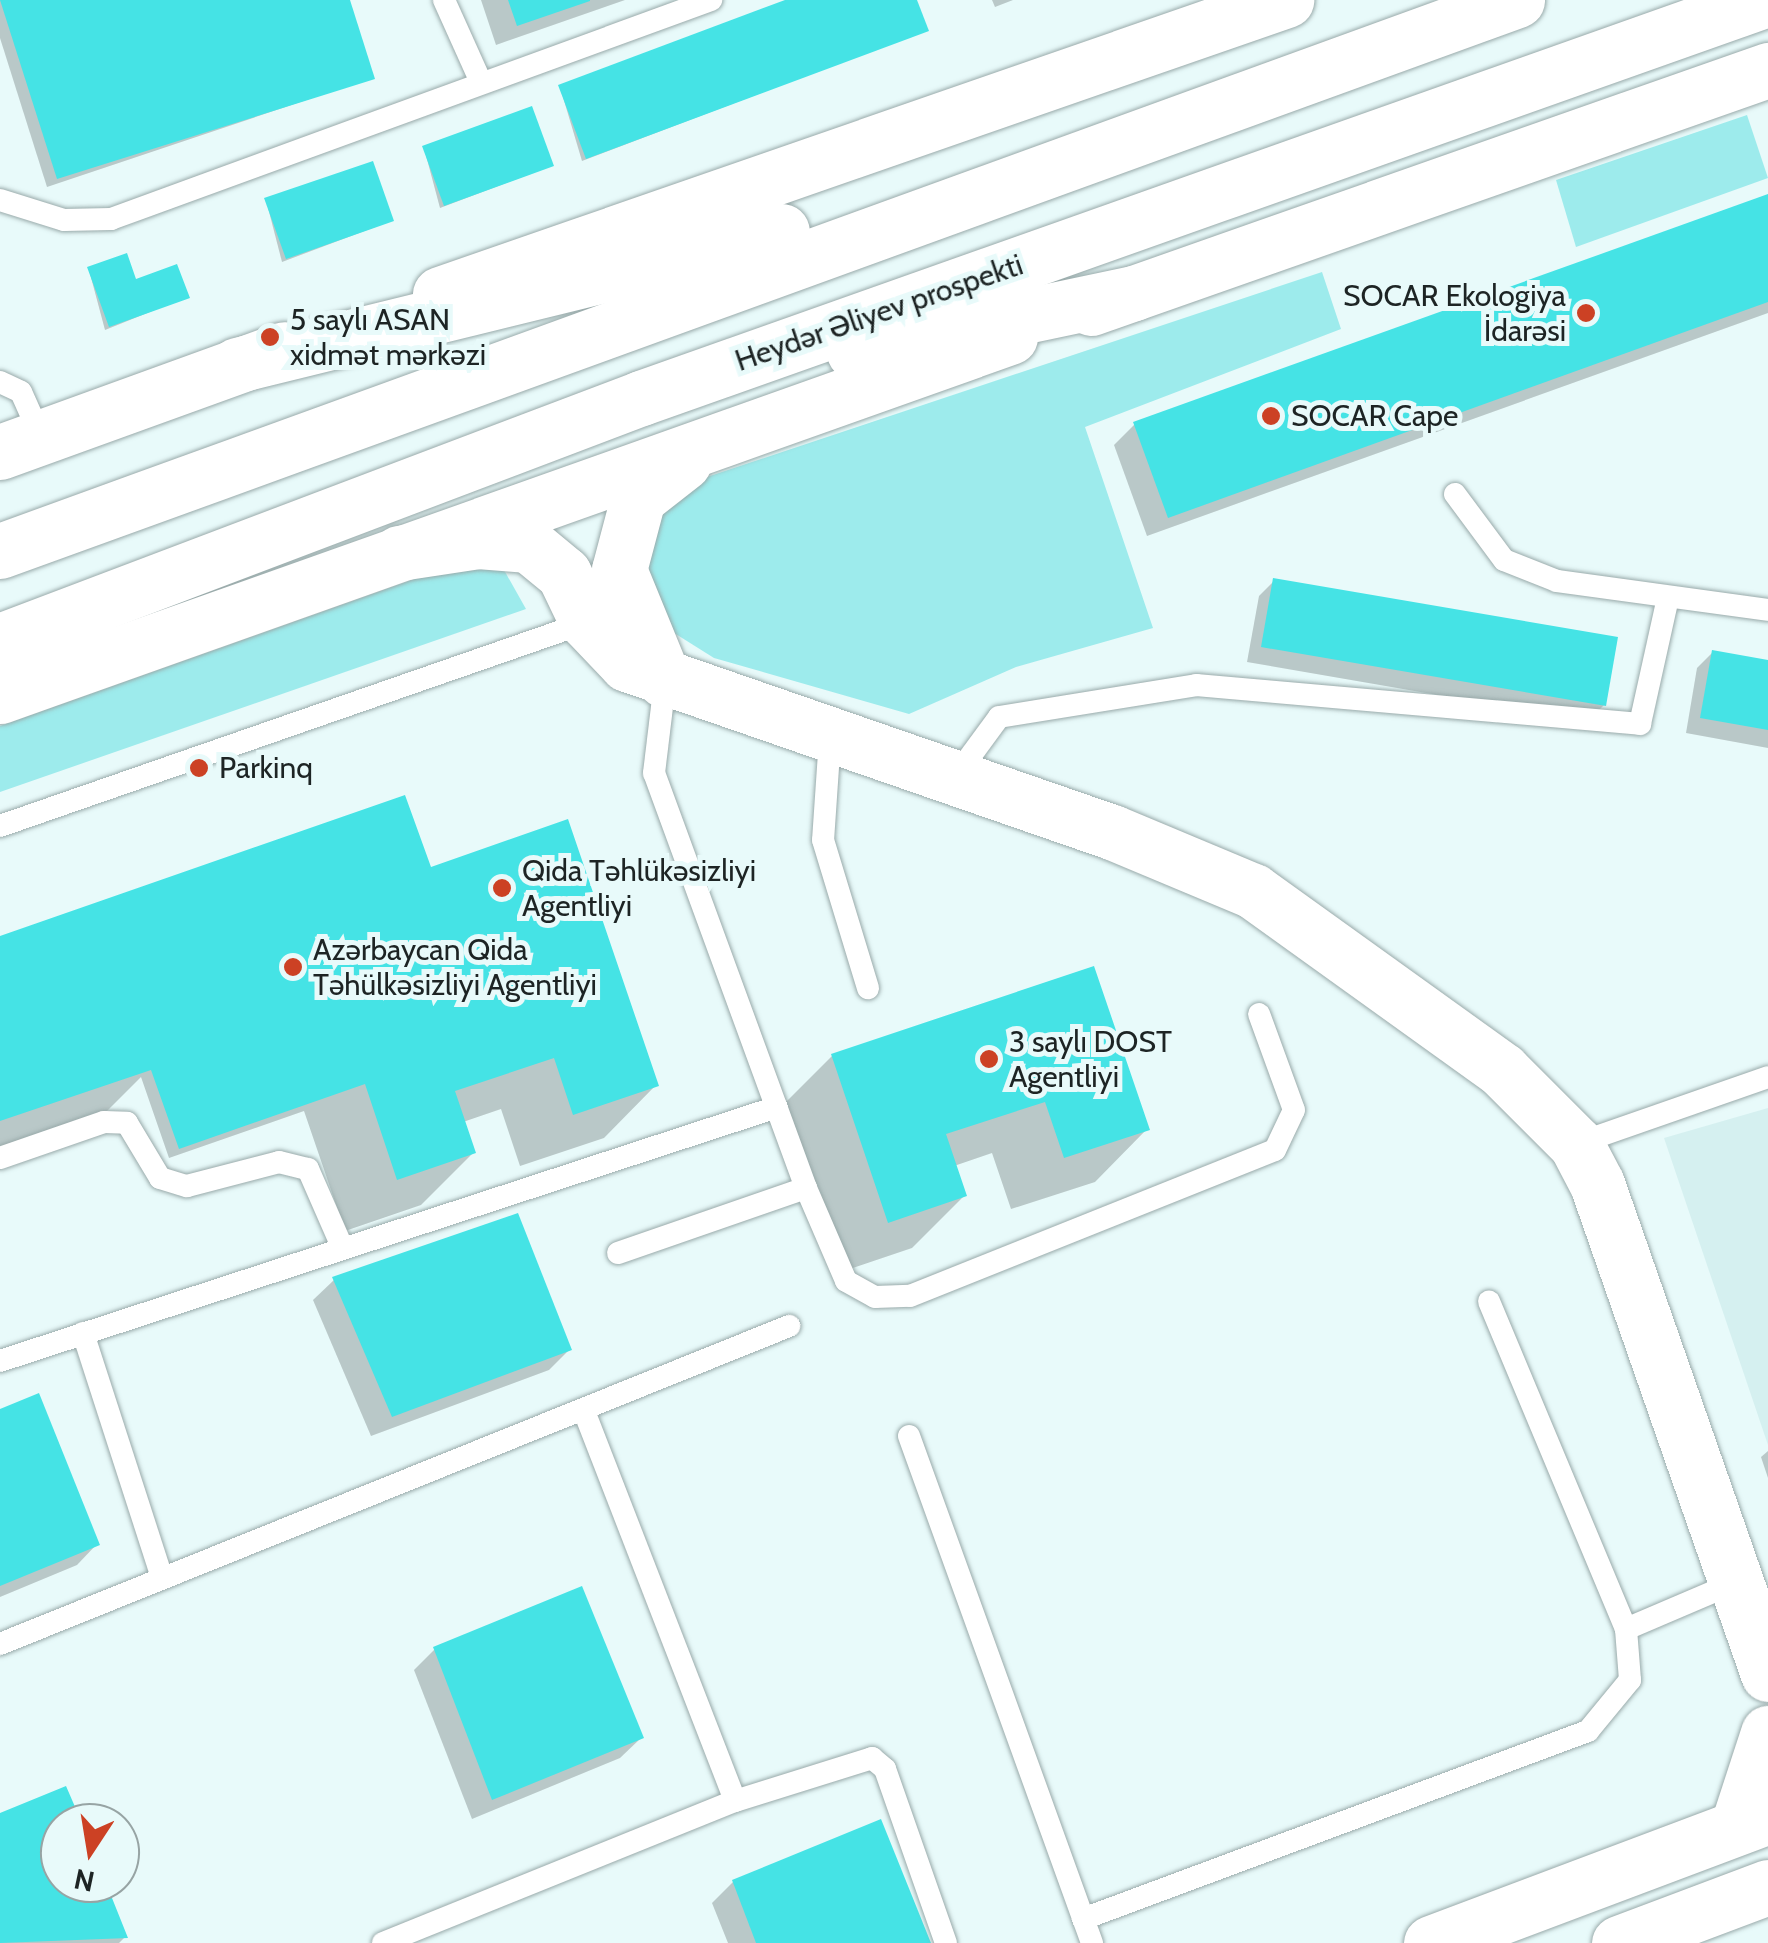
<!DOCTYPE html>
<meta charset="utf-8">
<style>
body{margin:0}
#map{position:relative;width:1768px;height:1943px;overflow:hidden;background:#e8fafa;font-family:Cabin,sans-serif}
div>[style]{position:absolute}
.built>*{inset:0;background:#d5f0f0}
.green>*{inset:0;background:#9debec}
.shadow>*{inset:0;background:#0003}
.building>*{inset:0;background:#45e3e5}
.roads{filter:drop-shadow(0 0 2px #9aa) drop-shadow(0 0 2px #9aa)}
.lane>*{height:22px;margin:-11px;padding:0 11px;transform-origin:11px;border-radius:11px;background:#fff}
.secondary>*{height:55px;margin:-27.5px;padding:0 27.5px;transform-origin:27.5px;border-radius:27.5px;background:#fff}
.highway>*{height:55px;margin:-27.5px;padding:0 27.5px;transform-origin:27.5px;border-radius:27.5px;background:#fff}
.dots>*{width:28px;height:28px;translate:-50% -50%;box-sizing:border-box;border:5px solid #e8fafa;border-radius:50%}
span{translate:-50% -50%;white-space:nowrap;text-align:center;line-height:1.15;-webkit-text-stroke:10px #e8fafa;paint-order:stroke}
.poi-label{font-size:30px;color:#1d2424}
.right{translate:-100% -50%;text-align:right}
.left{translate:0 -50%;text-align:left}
.street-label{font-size:30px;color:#1d2424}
.north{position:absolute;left:40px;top:1803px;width:100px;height:100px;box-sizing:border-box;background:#e8fafa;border:2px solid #97a4a4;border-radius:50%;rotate:192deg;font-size:28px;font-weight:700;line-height:40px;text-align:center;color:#1d2424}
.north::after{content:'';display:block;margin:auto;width:35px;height:45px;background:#cc4124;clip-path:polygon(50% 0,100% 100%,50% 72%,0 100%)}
</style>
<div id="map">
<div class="built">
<i style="clip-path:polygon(1768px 1108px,1768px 1445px,1664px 1138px)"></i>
</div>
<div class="green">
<i style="clip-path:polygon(1747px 115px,1768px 178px,1576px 247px,1556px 180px)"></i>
<i style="clip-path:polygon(1322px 272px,1341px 329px,1085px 427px,1153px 628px,1016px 667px,909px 714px,714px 658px,663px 626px,647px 570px,649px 526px,686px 484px)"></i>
<i style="clip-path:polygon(451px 566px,504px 570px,526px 609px,0 792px,0 726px)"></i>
</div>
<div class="shadow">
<i style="clip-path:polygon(0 0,348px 0,372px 78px,47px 187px,0 38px)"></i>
<i style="clip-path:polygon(481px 0,625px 0,496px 45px)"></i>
<i style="clip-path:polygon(792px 0,915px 0,926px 30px,582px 161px,560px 87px)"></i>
<i style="clip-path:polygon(992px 0,1013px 0,995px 7px)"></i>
<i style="clip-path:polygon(424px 148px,551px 166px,440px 208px)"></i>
<i style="clip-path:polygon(1768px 196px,1768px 313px,1147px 536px,1114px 445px,1135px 424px)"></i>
<i style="clip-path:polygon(266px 200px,391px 221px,282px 262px)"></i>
<i style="clip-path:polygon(89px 270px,135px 282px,187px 297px,105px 330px)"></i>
<i style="clip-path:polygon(1274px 581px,1604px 705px,1588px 721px,1247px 662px,1259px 596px)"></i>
<i style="clip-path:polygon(1712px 653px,1768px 663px,1768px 748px,1686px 733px,1697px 668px)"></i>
<i style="clip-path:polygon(429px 870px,656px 1085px,604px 1138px,520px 1166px,501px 1109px,463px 1122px,473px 1153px,421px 1205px,345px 1231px,304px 1111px,169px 1158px,141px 1077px,96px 1122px,0 1155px,0 939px)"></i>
<i style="clip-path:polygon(1093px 969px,1147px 1129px,1095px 1182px,1011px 1209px,992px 1153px,954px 1166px,964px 1196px,912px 1248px,835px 1274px,779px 1109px,832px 1056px)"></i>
<i style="clip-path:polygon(334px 1280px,570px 1349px,549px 1370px,371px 1436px,313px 1300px)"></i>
<i style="clip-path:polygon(0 1411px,97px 1544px,77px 1565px,0 1597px)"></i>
<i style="clip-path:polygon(1768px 1451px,1768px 1478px,1761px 1457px)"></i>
<i style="clip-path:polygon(435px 1649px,641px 1738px,620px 1758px,472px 1819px,414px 1670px)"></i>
<i style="clip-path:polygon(0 1815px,79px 1823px,60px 1823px,60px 1883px,103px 1883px,125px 1937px,119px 1943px,0 1943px)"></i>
<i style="clip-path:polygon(733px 1882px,928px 1943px,728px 1943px,712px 1903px)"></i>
</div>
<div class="building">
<i style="clip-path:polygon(0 0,350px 0,375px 79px,57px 179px)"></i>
<i style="clip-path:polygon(508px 0,590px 0,590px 1px,517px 26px)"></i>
<i style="clip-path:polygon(785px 0,917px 0,929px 31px,586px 159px,558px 85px)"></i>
<i style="clip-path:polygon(532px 106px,554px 166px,444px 206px,422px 146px)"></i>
<i style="clip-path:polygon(373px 161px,394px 221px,286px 259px,264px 198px)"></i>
<i style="clip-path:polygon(1768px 194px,1768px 302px,1168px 518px,1133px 422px)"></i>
<i style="clip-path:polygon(127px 253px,136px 279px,177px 264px,190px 298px,109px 327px,87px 267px)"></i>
<i style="clip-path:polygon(1273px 578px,1618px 637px,1606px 706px,1261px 647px)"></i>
<i style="clip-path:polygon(1712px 650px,1768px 660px,1768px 730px,1700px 718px)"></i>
<i style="clip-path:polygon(405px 795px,431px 867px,568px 819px,659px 1086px,573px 1115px,554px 1058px,455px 1091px,476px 1153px,397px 1180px,365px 1084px,179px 1149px,151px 1070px,0 1121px,0 936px)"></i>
<i style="clip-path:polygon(1094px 966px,1150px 1130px,1064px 1158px,1045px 1102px,946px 1134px,967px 1196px,888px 1223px,831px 1054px)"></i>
<i style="clip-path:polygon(518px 1213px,572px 1350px,392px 1417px,332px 1277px)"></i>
<i style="clip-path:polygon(39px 1393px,100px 1545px,0 1586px,0 1409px)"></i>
<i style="clip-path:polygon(582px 1586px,644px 1738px,492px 1800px,433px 1647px)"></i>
<i style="clip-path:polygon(66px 1786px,82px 1823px,60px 1823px,60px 1883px,106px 1883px,128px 1938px,0 1943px,0 1813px)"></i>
<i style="clip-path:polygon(881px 1819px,931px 1943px,756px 1943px,732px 1880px)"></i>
</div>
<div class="roads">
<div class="lane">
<i style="left:444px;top:0;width:88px;rotate:65.8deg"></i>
<i style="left:0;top:200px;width:67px;rotate:17.4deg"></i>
<i style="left:64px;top:220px;width:47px;rotate:-1.2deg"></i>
<i style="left:111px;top:219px;width:639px;rotate:-20.05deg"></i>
<i style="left:0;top:382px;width:23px;rotate:25deg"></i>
<i style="left:21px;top:392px;width:49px;rotate:66deg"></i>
<i style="left:1455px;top:494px;width:82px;rotate:53.4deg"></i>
<i style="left:1504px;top:560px;width:57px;rotate:21.6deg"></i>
<i style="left:1557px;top:581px;width:213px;rotate:7.8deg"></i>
<i style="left:830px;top:738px;width:102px;rotate:93.9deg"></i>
<i style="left:823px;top:840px;width:155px;rotate:73.1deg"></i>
<i style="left:955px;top:777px;width:74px;rotate:-53.7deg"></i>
<i style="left:999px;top:717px;width:200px;rotate:-9.2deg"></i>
<i style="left:1196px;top:685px;width:446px;rotate:5deg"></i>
<i style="left:1640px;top:724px;width:125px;rotate:-77.5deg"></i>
<i style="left:0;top:826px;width:621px;rotate:-19.16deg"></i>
<i style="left:1576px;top:1144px;width:203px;rotate:-19.2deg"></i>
<i style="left:0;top:1158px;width:110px;rotate:-19.1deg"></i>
<i style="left:104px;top:1122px;width:23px;rotate:2deg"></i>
<i style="left:127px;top:1123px;width:64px;rotate:59deg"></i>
<i style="left:160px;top:1178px;width:28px;rotate:17deg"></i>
<i style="left:187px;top:1186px;width:95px;rotate:-14.6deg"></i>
<i style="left:279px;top:1162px;width:30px;rotate:14deg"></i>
<i style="left:308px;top:1169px;width:85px;rotate:66.4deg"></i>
<i style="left:806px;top:1188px;width:101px;rotate:66.7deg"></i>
<i style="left:846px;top:1281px;width:33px;rotate:29deg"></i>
<i style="left:875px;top:1297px;width:35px;rotate:-2deg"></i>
<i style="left:910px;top:1296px;width:393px;rotate:-21.8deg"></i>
<i style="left:1275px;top:1150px;width:44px;rotate:-64.6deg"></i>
<i style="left:1294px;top:1110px;width:102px;rotate:-110deg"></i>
<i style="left:618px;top:1253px;width:199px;rotate:-19.1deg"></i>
<i style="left:806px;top:1188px;width:442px;rotate:-110.1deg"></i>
<i style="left:654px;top:773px;width:92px;rotate:-83.1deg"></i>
<i style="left:83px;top:1333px;width:256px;rotate:72.1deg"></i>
<i style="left:0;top:1361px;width:817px;rotate:-18.1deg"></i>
<i style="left:584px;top:1411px;width:418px;rotate:68.8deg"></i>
<i style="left:735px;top:1801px;width:144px;rotate:-17.4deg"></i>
<i style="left:872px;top:1758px;width:17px;rotate:40deg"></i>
<i style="left:885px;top:1769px;width:184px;rotate:70.7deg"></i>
<i style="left:909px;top:1436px;width:539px;rotate:70.15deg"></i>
<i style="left:1626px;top:1629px;width:120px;rotate:-23.1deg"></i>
<i style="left:0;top:1644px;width:851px;rotate:-21.95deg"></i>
<i style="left:1083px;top:1919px;width:539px;rotate:-20.42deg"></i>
<i style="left:1588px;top:1731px;width:66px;rotate:-50.5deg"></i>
<i style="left:1630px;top:1680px;width:51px;rotate:-94.5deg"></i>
<i style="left:1626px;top:1629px;width:355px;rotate:-112.7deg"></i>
<i style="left:383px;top:1943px;width:380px;rotate:-22deg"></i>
</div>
<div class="secondary">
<i style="left:440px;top:294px;width:896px;rotate:-19.16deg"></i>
<i style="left:1091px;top:308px;width:718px;rotate:-19.37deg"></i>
<i style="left:0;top:452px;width:302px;rotate:-19.9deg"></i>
<i style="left:399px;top:553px;width:80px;rotate:-8.6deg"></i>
<i style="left:478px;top:541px;width:51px;rotate:4.5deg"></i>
<i style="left:529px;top:545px;width:45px;rotate:39.6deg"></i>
<i style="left:564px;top:574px;width:53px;rotate:64.4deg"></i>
<i style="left:587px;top:622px;width:58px;rotate:46.4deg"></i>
<i style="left:627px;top:664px;width:513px;rotate:19.11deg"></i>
<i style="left:1112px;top:832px;width:153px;rotate:22.7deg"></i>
<i style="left:1253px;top:891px;width:307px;rotate:35.7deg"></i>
<i style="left:1502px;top:1070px;width:105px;rotate:45deg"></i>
<i style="left:1576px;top:1144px;width:45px;rotate:62.3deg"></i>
<i style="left:1597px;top:1184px;width:519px;rotate:70.76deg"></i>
<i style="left:664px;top:680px;width:119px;rotate:-112.2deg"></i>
<i style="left:619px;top:570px;width:74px;rotate:-75.2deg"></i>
<i style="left:638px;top:498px;width:58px;rotate:-38deg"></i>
<i style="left:0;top:696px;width:1072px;rotate:-19.57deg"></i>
<i style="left:1738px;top:1825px;width:97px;rotate:-71.9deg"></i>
<i style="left:1431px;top:1943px;width:360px;rotate:-20.6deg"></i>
<i style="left:1619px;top:1943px;width:159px;rotate:-20.6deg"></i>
</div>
<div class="highway">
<i style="left:854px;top:352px;width:286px;rotate:-11.9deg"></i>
<i style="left:237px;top:365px;width:561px;rotate:-13.81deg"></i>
<i style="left:0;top:551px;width:1614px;rotate:-19.96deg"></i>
<i style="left:0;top:641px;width:686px;rotate:-20.76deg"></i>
<i style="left:641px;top:398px;width:1191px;rotate:-19.51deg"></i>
</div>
</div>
<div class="dots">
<i style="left:1586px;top:313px;background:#cc4124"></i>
<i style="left:270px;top:337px;background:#cc4124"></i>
<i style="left:1271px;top:416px;background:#cc4124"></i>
<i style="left:199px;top:768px;background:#cc4124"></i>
<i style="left:502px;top:888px;background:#cc4124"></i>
<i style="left:293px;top:967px;background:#cc4124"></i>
<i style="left:989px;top:1059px;background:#cc4124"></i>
</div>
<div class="poi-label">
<span class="right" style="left:1566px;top:313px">SOCAR Ekologiya<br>İdarəsi</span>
<span class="left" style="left:290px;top:337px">5 saylı ASAN<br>xidmət mərkəzi</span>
<span class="left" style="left:1291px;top:416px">SOCAR Cape</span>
<span class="left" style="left:219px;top:768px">Parkinq</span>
<span class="left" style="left:522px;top:888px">Qida Təhlükəsizliyi<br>Agentliyi</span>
<span class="left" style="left:313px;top:967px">Azərbaycan Qida<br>Təhülkəsizliyi Agentliyi</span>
<span class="left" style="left:1009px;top:1059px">3 saylı DOST<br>Agentliyi</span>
</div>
<div class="street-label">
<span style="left:879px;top:313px;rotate:-19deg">Heydər Əliyev prospekti</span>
</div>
<div class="north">N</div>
</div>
